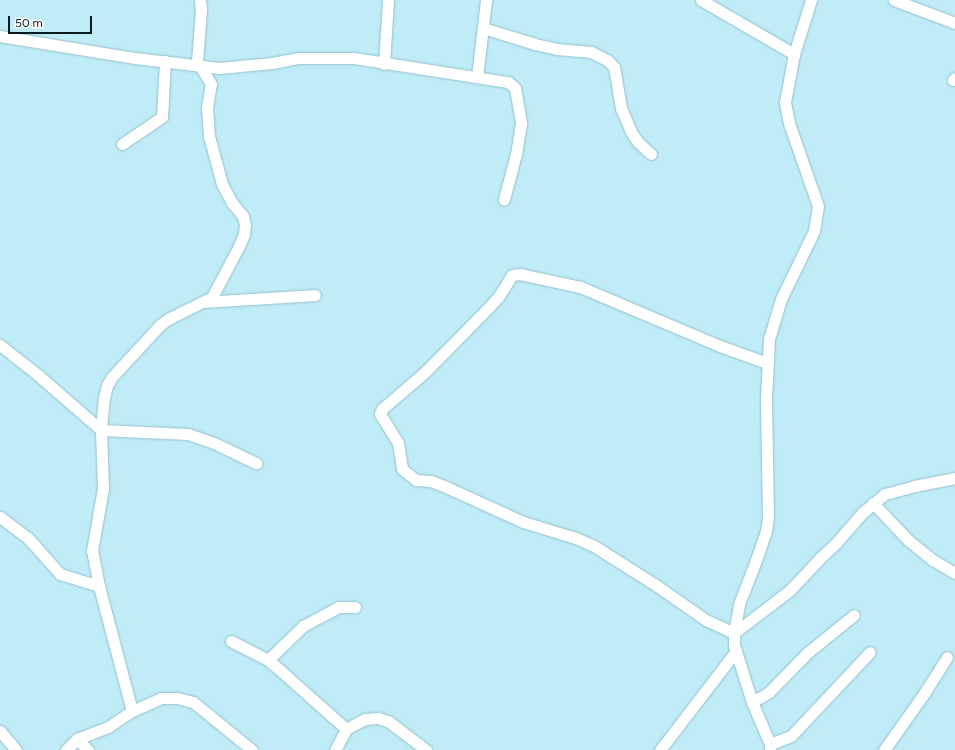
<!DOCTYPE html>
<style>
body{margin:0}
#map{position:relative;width:955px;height:750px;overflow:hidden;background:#bfecf6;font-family:Figtree,sans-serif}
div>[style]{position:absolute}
.roads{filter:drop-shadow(0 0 1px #96c1cc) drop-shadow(0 0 1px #96c1cc)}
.street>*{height:11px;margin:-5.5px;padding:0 5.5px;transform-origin:5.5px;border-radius:5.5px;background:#fff}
span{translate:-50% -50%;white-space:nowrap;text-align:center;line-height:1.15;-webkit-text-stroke:4px #fff;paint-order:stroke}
.scale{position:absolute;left:8px;top:16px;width:84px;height:18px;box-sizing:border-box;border:2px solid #091a1e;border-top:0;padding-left:5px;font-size:12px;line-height:14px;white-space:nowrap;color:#091a1e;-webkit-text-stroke:3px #fff;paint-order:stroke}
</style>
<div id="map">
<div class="roads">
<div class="street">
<i style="left:701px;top:0;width:108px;rotate:30.1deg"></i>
<i style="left:894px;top:0;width:65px;rotate:20.7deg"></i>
<i style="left:483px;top:28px;width:54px;rotate:17.1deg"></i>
<i style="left:535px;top:44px;width:23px;rotate:13deg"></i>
<i style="left:557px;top:49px;width:34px;rotate:5deg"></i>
<i style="left:591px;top:52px;width:18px;rotate:27deg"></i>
<i style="left:607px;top:60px;width:10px;rotate:45deg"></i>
<i style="left:614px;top:67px;width:42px;rotate:80.3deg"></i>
<i style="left:621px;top:108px;width:26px;rotate:67deg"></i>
<i style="left:631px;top:132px;width:11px;rotate:56deg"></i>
<i style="left:637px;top:141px;width:19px;rotate:43deg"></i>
<i style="left:0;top:36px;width:137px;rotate:9.3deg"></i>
<i style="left:135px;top:58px;width:85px;rotate:6.8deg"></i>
<i style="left:219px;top:68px;width:53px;rotate:-5.4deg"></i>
<i style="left:272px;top:63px;width:26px;rotate:-11deg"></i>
<i style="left:298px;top:58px;width:56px"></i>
<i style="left:354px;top:58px;width:156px;rotate:8.9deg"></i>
<i style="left:508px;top:82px;width:9px;rotate:41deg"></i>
<i style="left:515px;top:88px;width:36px;rotate:80deg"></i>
<i style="left:521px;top:123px;width:31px;rotate:99deg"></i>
<i style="left:516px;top:154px;width:47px;rotate:104.9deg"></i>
<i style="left:384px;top:64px;width:64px;rotate:-86.4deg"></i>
<i style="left:477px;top:77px;width:78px;rotate:-83.3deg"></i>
<i style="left:953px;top:80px;width:3px;rotate:-45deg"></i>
<i style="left:122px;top:144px;width:48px;rotate:-34deg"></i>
<i style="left:162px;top:117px;width:56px;rotate:-86.9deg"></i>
<i style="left:204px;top:302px;width:111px;rotate:-3.6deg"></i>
<i style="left:0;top:345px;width:48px;rotate:38.3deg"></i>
<i style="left:38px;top:375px;width:84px;rotate:41.1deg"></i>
<i style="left:101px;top:430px;width:87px;rotate:2.6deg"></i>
<i style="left:188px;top:434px;width:28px;rotate:19deg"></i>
<i style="left:214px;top:443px;width:47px;rotate:25.5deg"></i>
<i style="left:767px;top:363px;width:50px;rotate:-160.1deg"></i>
<i style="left:720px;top:346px;width:152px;rotate:-157.1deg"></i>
<i style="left:580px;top:287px;width:61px;rotate:-167.8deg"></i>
<i style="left:520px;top:274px;width:8px;rotate:173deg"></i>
<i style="left:512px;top:275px;width:26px;rotate:122deg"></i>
<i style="left:498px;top:297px;width:13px;rotate:132deg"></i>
<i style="left:489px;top:307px;width:91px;rotate:134.6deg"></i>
<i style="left:425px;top:372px;width:57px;rotate:139.3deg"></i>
<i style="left:382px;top:409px;width:5px;rotate:112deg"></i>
<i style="left:380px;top:414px;width:34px;rotate:58deg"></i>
<i style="left:398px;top:443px;width:26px;rotate:81deg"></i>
<i style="left:402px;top:469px;width:18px;rotate:38deg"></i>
<i style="left:416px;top:480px;width:15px;rotate:4deg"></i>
<i style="left:431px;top:481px;width:14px;rotate:21deg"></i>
<i style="left:444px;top:486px;width:87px;rotate:24.5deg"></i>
<i style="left:523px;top:522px;width:55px;rotate:16.8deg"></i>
<i style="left:576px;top:538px;width:20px;rotate:24deg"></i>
<i style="left:594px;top:546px;width:75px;rotate:32.4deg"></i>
<i style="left:657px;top:586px;width:60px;rotate:34.8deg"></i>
<i style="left:706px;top:620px;width:31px;rotate:25deg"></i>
<i style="left:734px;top:633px;width:71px;rotate:-37.5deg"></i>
<i style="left:790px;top:590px;width:44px;rotate:-46.8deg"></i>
<i style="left:820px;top:558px;width:22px;rotate:-43deg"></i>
<i style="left:836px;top:543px;width:40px;rotate:-49deg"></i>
<i style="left:862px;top:513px;width:30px;rotate:-40deg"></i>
<i style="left:885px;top:494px;width:30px;rotate:-15deg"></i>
<i style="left:914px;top:486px;width:42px;rotate:-11deg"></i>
<i style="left:873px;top:503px;width:51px;rotate:46.6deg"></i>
<i style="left:908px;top:540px;width:32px;rotate:39deg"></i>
<i style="left:933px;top:560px;width:26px;rotate:31deg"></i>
<i style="left:0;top:517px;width:35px;rotate:37deg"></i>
<i style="left:28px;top:538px;width:48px;rotate:48.4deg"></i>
<i style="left:60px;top:574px;width:41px;rotate:17.1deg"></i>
<i style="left:231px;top:641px;width:42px;rotate:27.2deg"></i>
<i style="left:268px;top:660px;width:17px;rotate:40deg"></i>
<i style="left:281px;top:671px;width:87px;rotate:41.7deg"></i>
<i style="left:268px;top:660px;width:49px;rotate:-44.2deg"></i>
<i style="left:303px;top:626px;width:40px;rotate:-28deg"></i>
<i style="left:338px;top:607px;width:17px"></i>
<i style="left:752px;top:702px;width:20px;rotate:-30deg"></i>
<i style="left:769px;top:692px;width:54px;rotate:-45.7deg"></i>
<i style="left:807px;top:653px;width:60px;rotate:-39deg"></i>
<i style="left:132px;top:711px;width:129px;rotate:-104.8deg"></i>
<i style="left:99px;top:586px;width:36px;rotate:-101deg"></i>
<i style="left:92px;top:551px;width:64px;rotate:-80.1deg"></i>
<i style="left:103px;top:488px;width:58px;rotate:-92deg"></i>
<i style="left:101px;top:430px;width:32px;rotate:-85deg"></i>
<i style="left:104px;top:398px;width:13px;rotate:-77deg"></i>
<i style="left:107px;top:385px;width:9px;rotate:-58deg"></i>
<i style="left:112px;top:377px;width:71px;rotate:-47.3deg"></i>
<i style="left:160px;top:325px;width:10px;rotate:-37deg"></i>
<i style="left:168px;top:319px;width:49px;rotate:-26.6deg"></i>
<i style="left:212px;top:297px;width:58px;rotate:-62.1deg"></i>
<i style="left:239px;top:246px;width:13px;rotate:-67deg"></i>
<i style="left:244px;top:234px;width:9px;rotate:-84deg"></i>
<i style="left:245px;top:225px;width:9px;rotate:-103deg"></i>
<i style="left:243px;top:216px;width:17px;rotate:-130deg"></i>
<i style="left:232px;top:203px;width:21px;rotate:-118deg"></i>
<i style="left:222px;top:184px;width:50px;rotate:-105.2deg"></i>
<i style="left:209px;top:136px;width:28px;rotate:-94deg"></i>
<i style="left:207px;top:108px;width:24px;rotate:-81deg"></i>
<i style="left:211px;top:84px;width:27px;rotate:-121deg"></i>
<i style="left:197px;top:61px;width:51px;rotate:-85.5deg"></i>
<i style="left:201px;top:10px;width:10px;rotate:-96deg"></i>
<i style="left:0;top:731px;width:25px;rotate:50deg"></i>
<i style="left:77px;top:739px;width:16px;rotate:45deg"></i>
<i style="left:770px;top:744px;width:22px;rotate:-21deg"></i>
<i style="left:791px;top:736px;width:115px;rotate:-46.8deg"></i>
<i style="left:66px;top:750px;width:16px;rotate:-45deg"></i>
<i style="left:77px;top:739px;width:33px;rotate:-21deg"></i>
<i style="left:108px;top:727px;width:29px;rotate:-34deg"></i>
<i style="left:132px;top:711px;width:32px;rotate:-24deg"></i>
<i style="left:161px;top:698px;width:16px"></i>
<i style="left:177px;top:698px;width:16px;rotate:14deg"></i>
<i style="left:193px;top:702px;width:76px;rotate:39.1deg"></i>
<i style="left:335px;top:750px;width:24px;rotate:-62deg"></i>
<i style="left:346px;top:729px;width:21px;rotate:-28deg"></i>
<i style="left:365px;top:719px;width:13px;rotate:-4deg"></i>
<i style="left:378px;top:718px;width:10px;rotate:17deg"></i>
<i style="left:388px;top:721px;width:48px;rotate:37.3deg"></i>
<i style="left:660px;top:750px;width:125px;rotate:-52.5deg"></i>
<i style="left:770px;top:750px;width:6px;rotate:-90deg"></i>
<i style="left:770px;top:744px;width:46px;rotate:-113.2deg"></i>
<i style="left:752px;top:702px;width:60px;rotate:-107.5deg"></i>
<i style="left:734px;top:645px;width:12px;rotate:-90deg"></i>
<i style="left:734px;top:633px;width:29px;rotate:-80deg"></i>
<i style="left:739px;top:604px;width:44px;rotate:-68.7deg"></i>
<i style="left:755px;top:563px;width:34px;rotate:-71deg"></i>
<i style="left:766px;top:531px;width:15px;rotate:-82deg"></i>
<i style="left:768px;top:516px;width:117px;rotate:-91deg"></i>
<i style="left:766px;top:399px;width:60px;rotate:-87.1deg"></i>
<i style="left:769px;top:339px;width:42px;rotate:-73.3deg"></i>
<i style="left:781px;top:299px;width:76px;rotate:-64.1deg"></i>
<i style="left:814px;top:231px;width:25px;rotate:-81deg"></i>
<i style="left:818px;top:206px;width:88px;rotate:-109.3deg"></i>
<i style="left:789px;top:123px;width:21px;rotate:-101deg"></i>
<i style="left:785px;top:102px;width:49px;rotate:-79.4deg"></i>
<i style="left:794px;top:54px;width:57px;rotate:-72.5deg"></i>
<i style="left:884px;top:750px;width:71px;rotate:-54.7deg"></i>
<i style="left:925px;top:692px;width:41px;rotate:-57.8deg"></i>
</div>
</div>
<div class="scale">50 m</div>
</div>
